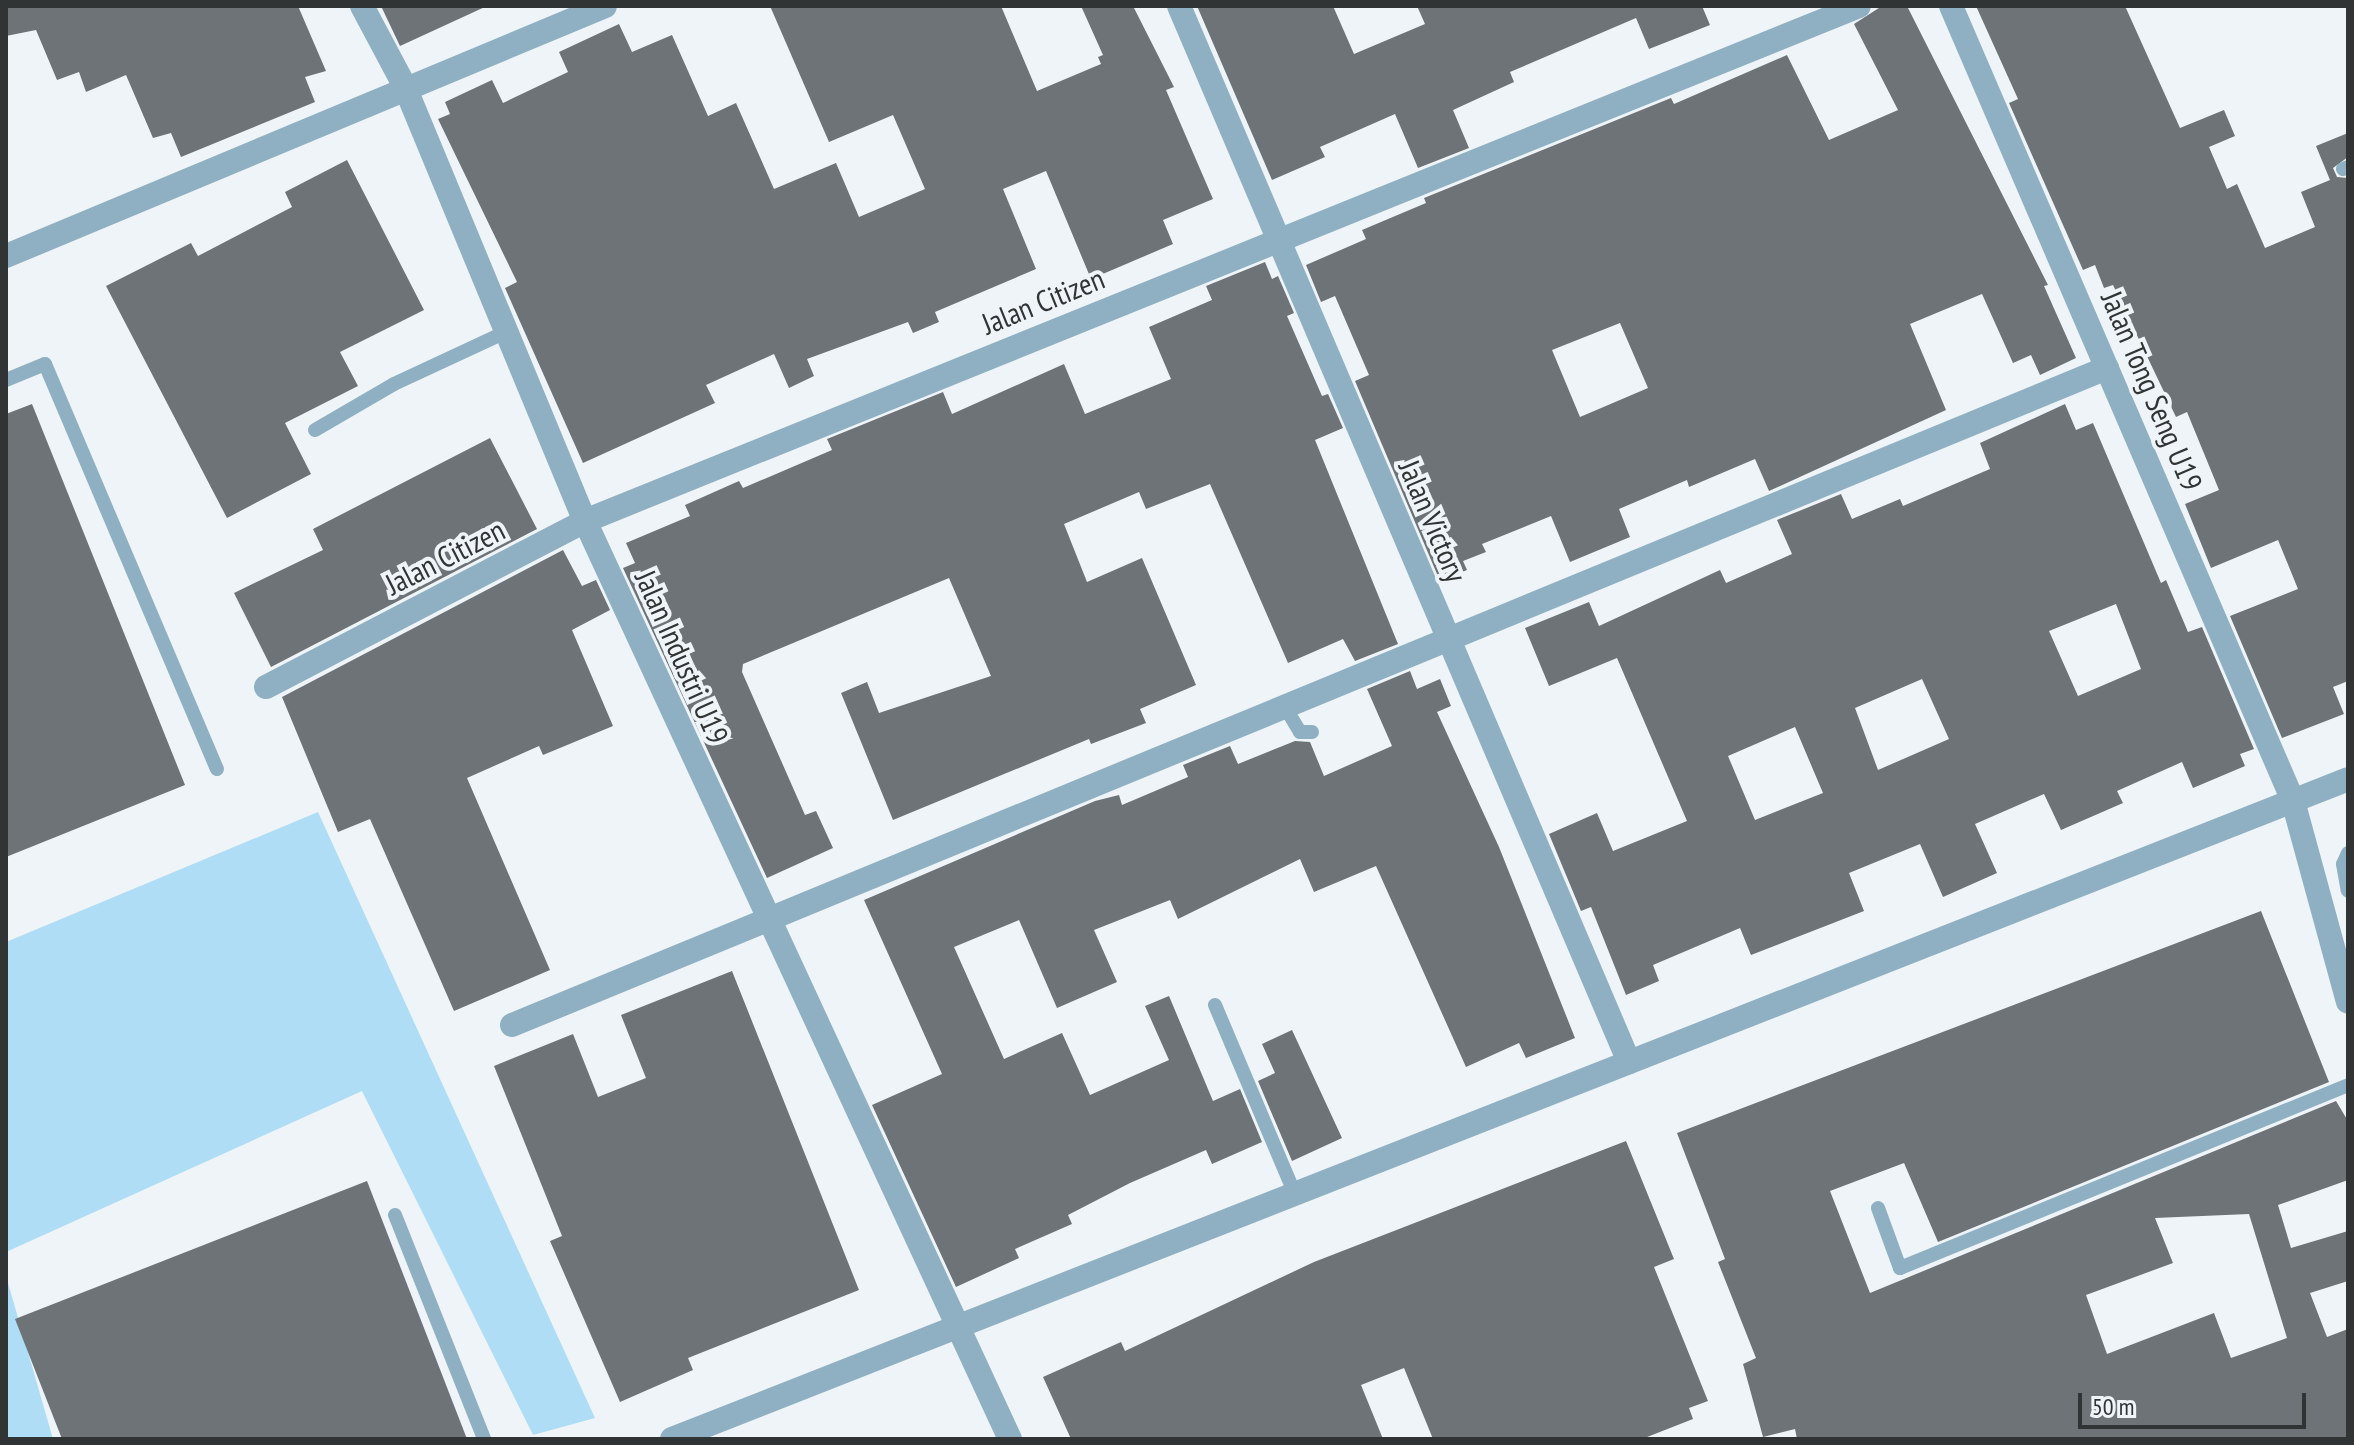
<!DOCTYPE html>
<style>
body{margin:0}
#map{position:relative;width:2354px;height:1445px;overflow:hidden;background:#eef4f7;font-family:"PT Sans Narrow",sans-serif}
div>[style]{position:absolute}
.green>*{inset:0;background:#afddf6}
.building>*{inset:0;background:#6d7376}
.lane>*{height:14px;margin:-7px;padding:0 7px;transform-origin:7px;border-radius:7px;background:#8fb0c3}
.street>*{height:24px;margin:-12px;padding:0 12px;transform-origin:12px;border-radius:12px;background:#8fb0c3}
span{translate:-50% -50%;white-space:nowrap;text-align:center;line-height:1.15;-webkit-text-stroke:8px #eef4f7;paint-order:stroke}
.street-label{font-size:30px;color:#313435}
.frame{position:absolute;inset:0;border:8px solid #313435;pointer-events:none}
.scale{position:absolute;left:2078px;top:1393px;width:228px;height:36px;box-sizing:border-box;border:4px solid #313435;border-top:0;padding-left:10px;font-size:24px;line-height:28px;white-space:nowrap;color:#313435;-webkit-text-stroke:6px #eef4f7;paint-order:stroke}
</style>
<div id="map">
<div class="green">
<i style="clip-path:polygon(318px 812px,595px 1418px,533px 1435px,362px 1091px,6px 1252px,6px 942px)"></i>
<i style="clip-path:polygon(6px 1276px,53px 1439px,6px 1439px)"></i>
</div>
<div class="building">
<i style="clip-path:polygon(6px 6px,298px 6px,326px 71px,305px 77px,315px 102px,181px 157px,171px 133px,153px 138px,126px 75px,86px 92px,79px 72px,57px 80px,36px 30px,6px 36px)"></i>
<i style="clip-path:polygon(381px 6px,487px 6px,400px 46px)"></i>
<i style="clip-path:polygon(770px 6px,1001px 6px,1037px 91px,1101px 64px,1098px 57px,1103px 55px,1081px 6px,1133px 6px,1174px 87px,1166px 90px,1213px 199px,1163px 220px,1173px 244px,1091px 279px,1046px 171px,1003px 189px,1036px 269px,935px 312px,939px 322px,913px 333px,908px 322px,807px 359px,814px 376px,789px 388px,774px 354px,706px 385px,715px 403px,583px 463px,505px 288px,517px 282px,438px 119px,450px 114px,445px 102px,492px 80px,503px 103px,568px 72px,559px 52px,619px 24px,632px 52px,672px 35px,708px 116px,736px 103px,774px 189px,836px 163px,859px 217px,925px 189px,893px 115px,829px 142px)"></i>
<i style="clip-path:polygon(1197px 6px,1333px 6px,1354px 54px,1425px 24px,1417px 6px,1702px 6px,1710px 25px,1649px 49px,1636px 18px,1510px 72px,1514px 82px,1453px 110px,1469px 148px,1418px 168px,1395px 114px,1320px 147px,1325px 157px,1272px 180px)"></i>
<i style="clip-path:polygon(evenodd,1882px 6px,1907px 6px,2048px 285px,2044px 286px,2076px 358px,2040px 375px,2031px 355px,2013px 363px,1982px 294px,1910px 324px,1946px 410px,1769px 491px,1755px 459px,1689px 487px,1687px 480px,1619px 509px,1630px 537px,1570px 562px,1551px 516px,1482px 544px,1486px 552px,1463px 561px,1467px 570px,1440px 581px,1355px 381px,1369px 375px,1335px 296px,1321px 302px,1306px 265px,1366px 239px,1362px 230px,1426px 203px,1424px 198px,1671px 98px,1674px 104px,1787px 55px,1829px 140px,1898px 110px,1854px 24px,1882px 6px,1620px 323px,1648px 388px,1580px 417px,1552px 350px,1620px 323px)"></i>
<i style="clip-path:polygon(1976px 6px,2125px 6px,2180px 128px,2224px 110px,2235px 136px,2209px 147px,2227px 189px,2237px 184px,2265px 248px,2315px 227px,2301px 192px,2330px 180px,2316px 146px,2348px 133px,2348px 157px,2333px 168px,2337px 177px,2348px 178px,2348px 681px,2333px 687px,2344px 714px,2282px 738px,2230px 616px,2298px 589px,2278px 540px,2211px 568px,2185px 504px,2219px 490px,2187px 412px,2176px 417px,2113px 285px,2104px 288px,2095px 265px,2083px 270px,2009px 103px,2018px 99px)"></i>
<i style="clip-path:polygon(347px 160px,424px 310px,340px 352px,358px 386px,285px 423px,311px 474px,227px 518px,106px 286px,191px 243px,198px 256px,292px 207px,285px 192px)"></i>
<i style="clip-path:polygon(1265px 262px,1272px 279px,1278px 276px,1294px 313px,1287px 316px,1322px 396px,1328px 394px,1343px 428px,1315px 440px,1398px 644px,1355px 661px,1343px 639px,1288px 663px,1210px 484px,1146px 509px,1139px 492px,1064px 524px,1087px 582px,1142px 558px,1196px 685px,1140px 709px,1146px 723px,1091px 744px,1089px 739px,893px 820px,841px 693px,867px 682px,879px 713px,991px 676px,949px 578px,743px 664px,742px 672px,805px 815px,816px 811px,833px 848px,767px 878px,623px 568px,635px 563px,626px 543px,690px 516px,685px 505px,739px 481px,743px 488px,832px 450px,827px 439px,943px 392px,952px 414px,1064px 364px,1085px 414px,1171px 379px,1149px 327px,1212px 300px,1206px 286px)"></i>
<i style="clip-path:polygon(32px 404px,185px 785px,6px 857px,6px 414px)"></i>
<i style="clip-path:polygon(evenodd,2065px 404px,2076px 430px,2093px 423px,2161px 583px,2166px 580px,2188px 632px,2202px 627px,2254px 749px,2240px 754px,2245px 766px,2193px 788px,2182px 762px,2117px 791px,2123px 803px,2061px 830px,2044px 794px,1975px 824px,1997px 873px,1943px 897px,1920px 844px,1849px 873px,1864px 911px,1751px 955px,1740px 928px,1653px 965px,1659px 981px,1626px 995px,1591px 907px,1581px 911px,1549px 834px,1597px 813px,1613px 851px,1687px 821px,1617px 658px,1549px 686px,1525px 628px,1589px 602px,1599px 626px,1720px 570px,1726px 583px,1792px 554px,1777px 520px,1841px 494px,1852px 519px,1900px 499px,1903px 506px,1990px 469px,1980px 443px,2065px 404px,2116px 604px,2141px 669px,2078px 696px,2049px 631px,2116px 604px,2065px 404px,1922px 679px,1949px 739px,1878px 770px,1855px 708px,1922px 679px,2065px 404px,1795px 727px,1823px 793px,1755px 820px,1728px 756px,1795px 727px)"></i>
<i style="clip-path:polygon(490px 438px,537px 529px,271px 667px,234px 593px,323px 550px,313px 529px)"></i>
<i style="clip-path:polygon(563px 550px,582px 586px,596px 580px,610px 610px,572px 630px,613px 726px,543px 755px,539px 746px,467px 778px,550px 970px,454px 1011px,370px 819px,338px 832px,282px 697px)"></i>
<i style="clip-path:polygon(1410px 671px,1417px 689px,1440px 679px,1451px 706px,1437px 712px,1499px 847px,1575px 1038px,1526px 1058px,1519px 1043px,1466px 1067px,1376px 866px,1314px 892px,1300px 859px,1178px 919px,1170px 900px,1094px 930px,1117px 982px,1057px 1008px,1019px 920px,954px 947px,1004px 1059px,1062px 1033px,1090px 1095px,1169px 1060px,1145px 1006px,1169px 996px,1213px 1101px,1240px 1089px,1262px 1142px,1212px 1164px,1206px 1150px,1130px 1183px,1068px 1215px,1072px 1224px,1015px 1249px,1019px 1258px,956px 1287px,872px 1105px,942px 1074px,864px 900px,1095px 801px,1119px 795px,1122px 805px,1188px 777px,1183px 765px,1230px 746px,1238px 764px,1295px 741px,1310px 742px,1324px 776px,1392px 746px,1367px 689px)"></i>
<i style="clip-path:polygon(evenodd,2261px 911px,2329px 1082px,1938px 1242px,1904px 1163px,1830px 1191px,1870px 1293px,2336px 1101px,2348px 1121px,2348px 1180px,2278px 1205px,2291px 1248px,2348px 1231px,2348px 1281px,2310px 1293px,2327px 1337px,2348px 1329px,2348px 1439px,1797px 1439px,1795px 1429px,1763px 1437px,1743px 1364px,1756px 1358px,1718px 1262px,1725px 1259px,1677px 1133px,2261px 911px,2249px 1214px,2287px 1338px,2231px 1358px,2214px 1313px,2107px 1354px,2086px 1295px,2173px 1263px,2155px 1218px,2249px 1214px)"></i>
<i style="clip-path:polygon(732px 971px,859px 1290px,688px 1358px,693px 1370px,620px 1402px,550px 1241px,562px 1236px,494px 1066px,573px 1034px,598px 1097px,646px 1078px,621px 1015px)"></i>
<i style="clip-path:polygon(1292px 1030px,1342px 1138px,1292px 1161px,1258px 1081px,1275px 1073px,1262px 1044px)"></i>
<i style="clip-path:polygon(1626px 1141px,1674px 1259px,1654px 1267px,1708px 1401px,1689px 1408px,1693px 1419px,1642px 1439px,1433px 1439px,1404px 1368px,1361px 1385px,1383px 1439px,1071px 1439px,1043px 1377px,1121px 1342px,1125px 1351px,1314px 1262px)"></i>
<i style="clip-path:polygon(367px 1181px,467px 1439px,62px 1439px,15px 1319px)"></i>
</div>
<div class="lane">
<i style="left:2343px;top:169px;width:5px;rotate:-22deg"></i>
<i style="left:6px;top:380px;width:42px;rotate:-22.3deg"></i>
<i style="left:45px;top:364px;width:440px;rotate:67deg"></i>
<i style="left:315px;top:430px;width:91px;rotate:-30.2deg"></i>
<i style="left:394px;top:384px;width:123px;rotate:-24.9deg"></i>
<i style="left:1285px;top:707px;width:29px;rotate:59deg"></i>
<i style="left:1300px;top:732px;width:12px"></i>
<i style="left:2348px;top:853px;width:12px;rotate:114deg"></i>
<i style="left:2343px;top:864px;width:27px;rotate:80deg"></i>
<i style="left:1215px;top:1005px;width:205px;rotate:67.1deg"></i>
<i style="left:1878px;top:1208px;width:64px;rotate:69.9deg"></i>
<i style="left:1900px;top:1268px;width:484px;rotate:-22.2deg"></i>
<i style="left:395px;top:1215px;width:241px;rotate:68.3deg"></i>
</div>
<div class="street">
<i style="left:362px;top:6px;width:92px;rotate:62deg"></i>
<i style="left:405px;top:87px;width:470px;rotate:67.5deg"></i>
<i style="left:585px;top:521px;width:1012px;rotate:65.16deg"></i>
<i style="left:1179px;top:6px;width:1148px;rotate:66.92deg"></i>
<i style="left:1951px;top:6px;width:865px;rotate:66.72deg"></i>
<i style="left:2293px;top:801px;width:208px;rotate:74.7deg"></i>
<i style="left:6px;top:256px;width:649px;rotate:-22.65deg"></i>
<i style="left:266px;top:687px;width:360px;rotate:-27.5deg"></i>
<i style="left:585px;top:521px;width:1374px;rotate:-22.01deg"></i>
<i style="left:512px;top:1025px;width:1725px;rotate:-22.39deg"></i>
<i style="left:672px;top:1439px;width:1801px;rotate:-21.49deg"></i>
</div>
<div class="street-label">
<span style="left:1043px;top:301px;rotate:-22deg">Jalan Citizen</span>
<span style="left:2152px;top:391px;rotate:67deg">Jalan Tong Seng U19</span>
<span style="left:1433px;top:521px;rotate:67deg">Jalan Victory</span>
<span style="left:445px;top:557px;rotate:-27deg">Jalan Citizen</span>
<span style="left:682px;top:657px;rotate:66deg">Jalan Industri U19</span>
</div>
<div class="frame"></div>
<div class="scale">50 m</div>
</div>
